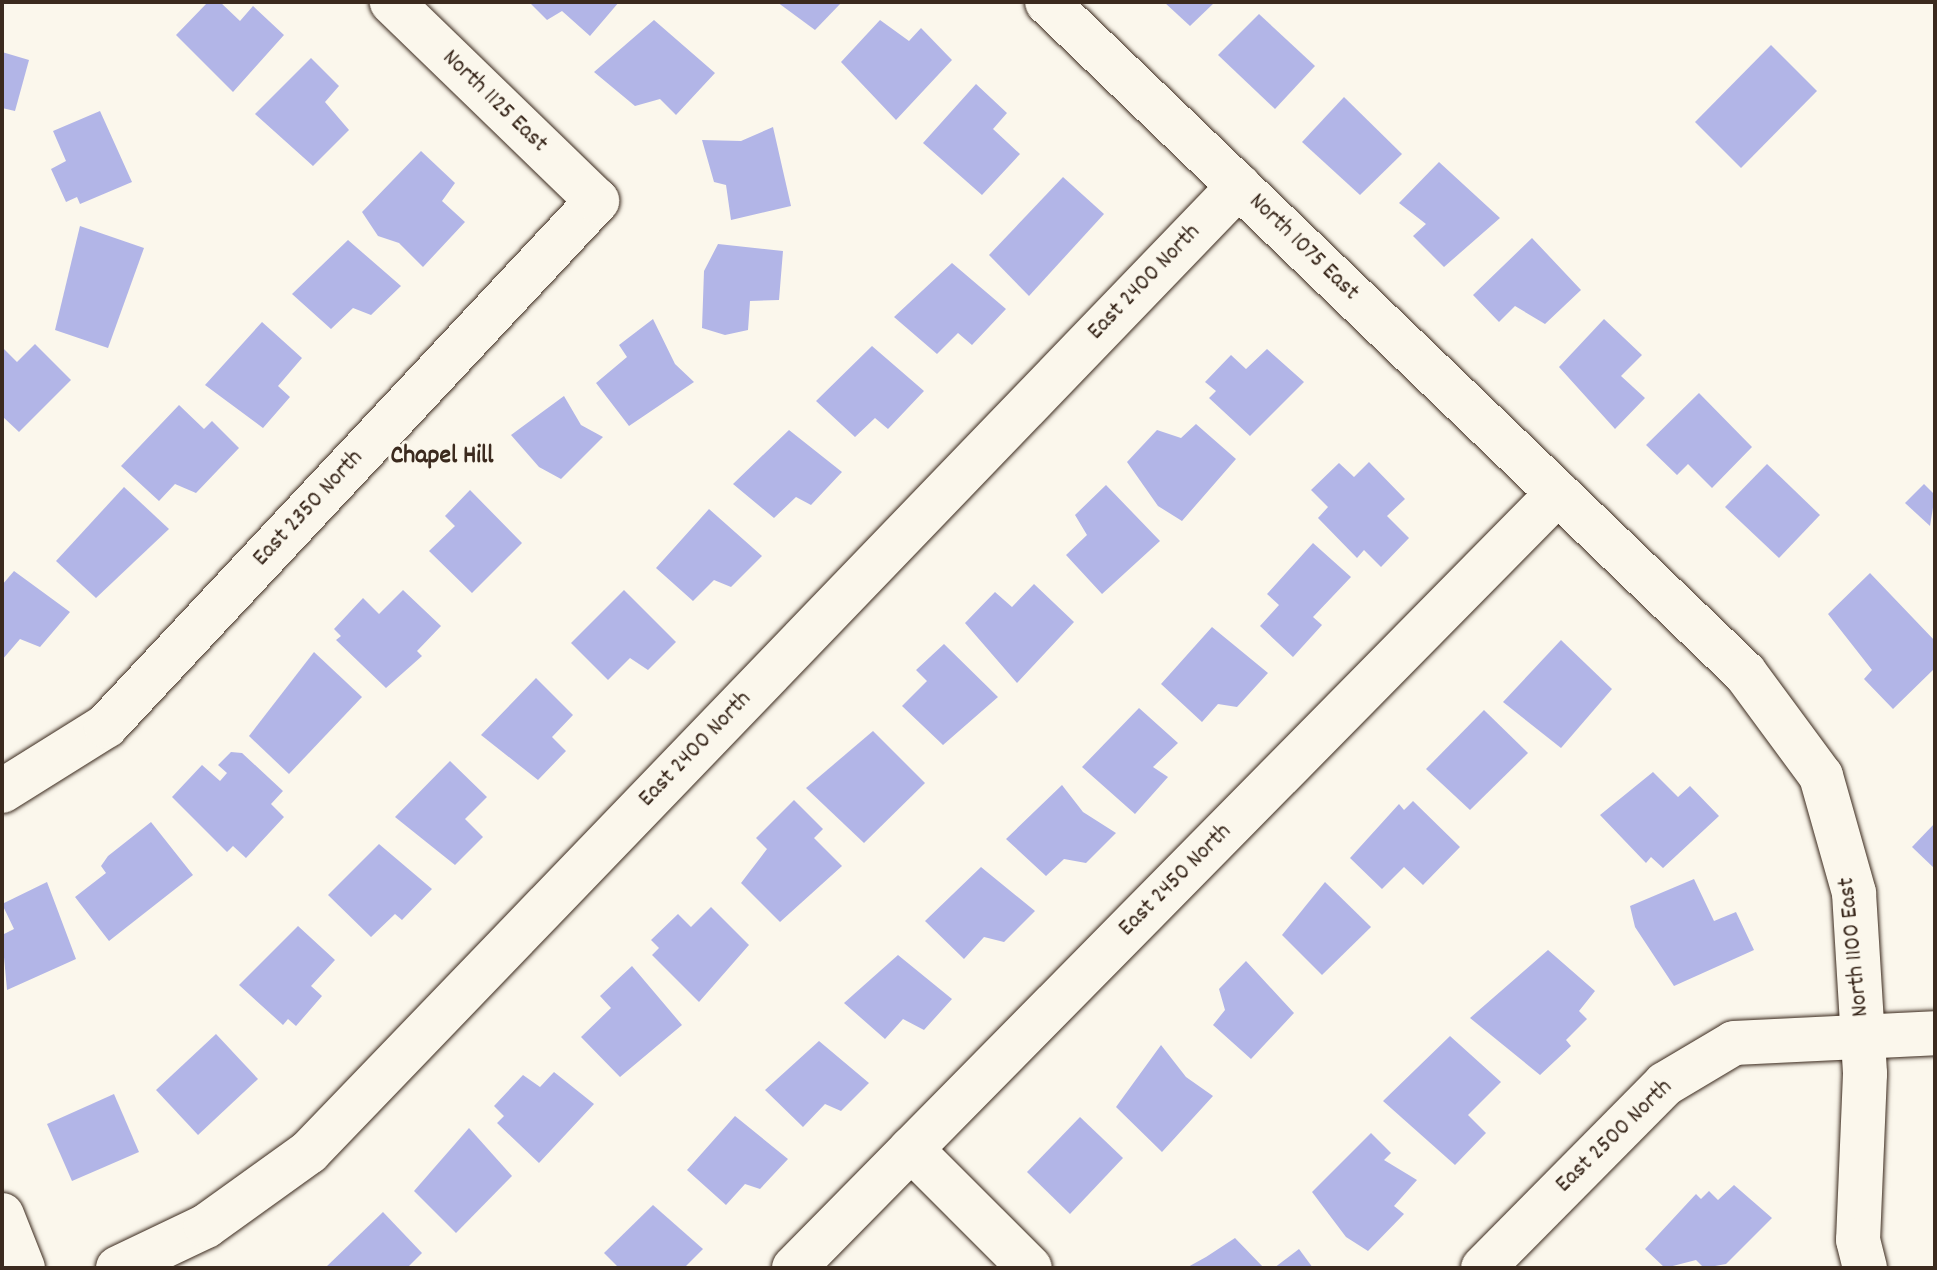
<!DOCTYPE html>
<style>
body{margin:0}
#map{position:relative;width:1937px;height:1270px;overflow:hidden;background:#fbf7ec;font-family:Dekko,sans-serif}
div>[style]{position:absolute}
.building>*{inset:0;background:#b2b5e7}
.roads{filter:drop-shadow(0 0 2px #3b2a1e) drop-shadow(0 0 2px #3b2a1e)}
.minor>*{height:44px;margin:-22px;padding:0 22px;transform-origin:22px;border-radius:22px;background:#fbf7ec}
span{translate:-50% -50%;white-space:nowrap;text-align:center;line-height:1.15;-webkit-text-stroke:6px #fbf7ec;paint-order:stroke}
.street-label{font-size:24px;color:#3b2a1e}
.neighbourhood-label{font-size:26px;color:#3b2a1e;font-weight:700}
.frame{position:absolute;inset:0;border:4px solid #3b2a1e;pointer-events:none}
</style>
<div id="map">
<div class="building">
<i style="clip-path:polygon(208px 2px,220px 2px,240px 21px,253px 6px,284px 35px,233px 92px,176px 35px)"></i>
<i style="clip-path:polygon(529px 2px,619px 2px,590px 36px,562px 11px,547px 20px)"></i>
<i style="clip-path:polygon(777px 2px,842px 2px,815px 30px)"></i>
<i style="clip-path:polygon(1164px 2px,1215px 2px,1190px 26px)"></i>
<i style="clip-path:polygon(1259px 14px,1315px 66px,1275px 109px,1218px 55px)"></i>
<i style="clip-path:polygon(654px 20px,715px 73px,676px 115px,660px 99px,635px 106px,594px 72px)"></i>
<i style="clip-path:polygon(880px 20px,909px 41px,921px 28px,952px 60px,896px 120px,841px 62px)"></i>
<i style="clip-path:polygon(1771px 45px,1817px 91px,1741px 168px,1695px 122px)"></i>
<i style="clip-path:polygon(2px 52px,29px 60px,15px 111px,2px 108px)"></i>
<i style="clip-path:polygon(311px 58px,339px 86px,325px 102px,349px 130px,313px 166px,255px 114px)"></i>
<i style="clip-path:polygon(976px 84px,1007px 113px,993px 129px,1020px 154px,982px 195px,923px 143px)"></i>
<i style="clip-path:polygon(1344px 97px,1402px 154px,1360px 195px,1302px 142px)"></i>
<i style="clip-path:polygon(100px 111px,132px 182px,80px 204px,77px 197px,66px 202px,51px 169px,66px 161px,53px 131px)"></i>
<i style="clip-path:polygon(773px 127px,791px 206px,731px 220px,726px 185px,714px 182px,702px 140px,741px 141px)"></i>
<i style="clip-path:polygon(421px 151px,455px 183px,442px 201px,465px 222px,423px 267px,399px 243px,378px 236px,362px 212px)"></i>
<i style="clip-path:polygon(1439px 162px,1500px 218px,1444px 267px,1413px 236px,1426px 224px,1399px 203px)"></i>
<i style="clip-path:polygon(1063px 177px,1104px 214px,1029px 296px,989px 255px)"></i>
<i style="clip-path:polygon(80px 226px,144px 248px,108px 348px,55px 330px)"></i>
<i style="clip-path:polygon(1532px 238px,1581px 290px,1545px 324px,1515px 306px,1499px 322px,1473px 295px)"></i>
<i style="clip-path:polygon(348px 240px,401px 286px,371px 315px,353px 308px,331px 329px,292px 294px)"></i>
<i style="clip-path:polygon(718px 244px,783px 251px,779px 300px,750px 301px,748px 330px,725px 335px,702px 328px,704px 271px)"></i>
<i style="clip-path:polygon(952px 263px,1006px 309px,972px 345px,958px 333px,937px 354px,894px 317px)"></i>
<i style="clip-path:polygon(653px 319px,675px 364px,694px 382px,629px 426px,596px 383px,627px 357px,619px 345px)"></i>
<i style="clip-path:polygon(1604px 319px,1642px 355px,1621px 376px,1645px 398px,1615px 429px,1559px 367px)"></i>
<i style="clip-path:polygon(262px 322px,302px 358px,278px 386px,290px 397px,263px 428px,205px 385px)"></i>
<i style="clip-path:polygon(35px 344px,71px 380px,19px 432px,2px 416px,2px 347px,17px 362px)"></i>
<i style="clip-path:polygon(872px 346px,924px 391px,888px 429px,875px 418px,855px 437px,816px 401px)"></i>
<i style="clip-path:polygon(1267px 349px,1304px 382px,1250px 436px,1209px 398px,1216px 391px,1205px 382px,1231px 355px,1246px 369px)"></i>
<i style="clip-path:polygon(1699px 393px,1752px 447px,1712px 488px,1688px 464px,1677px 475px,1646px 445px)"></i>
<i style="clip-path:polygon(564px 396px,581px 425px,603px 437px,561px 479px,539px 467px,511px 435px)"></i>
<i style="clip-path:polygon(179px 405px,204px 429px,212px 421px,239px 448px,196px 493px,175px 484px,159px 501px,121px 466px)"></i>
<i style="clip-path:polygon(1196px 424px,1236px 459px,1182px 521px,1158px 506px,1127px 462px,1157px 430px,1181px 438px)"></i>
<i style="clip-path:polygon(789px 430px,842px 472px,811px 505px,796px 497px,774px 518px,733px 484px)"></i>
<i style="clip-path:polygon(1369px 462px,1405px 499px,1387px 516px,1409px 538px,1381px 567px,1364px 550px,1357px 558px,1318px 518px,1328px 507px,1311px 490px,1339px 463px,1354px 477px)"></i>
<i style="clip-path:polygon(1767px 464px,1820px 515px,1779px 558px,1725px 507px)"></i>
<i style="clip-path:polygon(1924px 484px,1935px 495px,1930px 526px,1905px 503px)"></i>
<i style="clip-path:polygon(1106px 485px,1160px 541px,1102px 594px,1066px 555px,1087px 535px,1075px 515px)"></i>
<i style="clip-path:polygon(124px 487px,169px 529px,96px 598px,56px 561px)"></i>
<i style="clip-path:polygon(470px 490px,522px 543px,472px 593px,429px 551px,455px 526px,445px 516px)"></i>
<i style="clip-path:polygon(709px 509px,762px 556px,731px 587px,714px 580px,693px 601px,656px 568px)"></i>
<i style="clip-path:polygon(1313px 543px,1351px 577px,1313px 617px,1322px 625px,1293px 657px,1260px 626px,1279px 605px,1267px 594px)"></i>
<i style="clip-path:polygon(14px 571px,70px 612px,40px 647px,20px 639px,2px 660px,2px 585px)"></i>
<i style="clip-path:polygon(1870px 573px,1935px 641px,1935px 668px,1893px 709px,1864px 679px,1872px 670px,1828px 614px)"></i>
<i style="clip-path:polygon(1034px 584px,1074px 622px,1017px 683px,965px 623px,995px 592px,1012px 607px)"></i>
<i style="clip-path:polygon(403px 590px,441px 626px,417px 651px,422px 656px,386px 688px,336px 640px,341px 636px,334px 629px,363px 598px,379px 614px)"></i>
<i style="clip-path:polygon(624px 590px,676px 642px,648px 670px,630px 658px,608px 680px,571px 643px)"></i>
<i style="clip-path:polygon(1212px 627px,1268px 673px,1237px 707px,1218px 704px,1202px 722px,1161px 684px)"></i>
<i style="clip-path:polygon(1561px 640px,1612px 689px,1561px 748px,1503px 702px)"></i>
<i style="clip-path:polygon(944px 644px,998px 697px,943px 745px,902px 706px,927px 681px,916px 670px)"></i>
<i style="clip-path:polygon(314px 652px,362px 697px,289px 774px,249px 736px)"></i>
<i style="clip-path:polygon(536px 678px,573px 715px,552px 737px,566px 751px,538px 780px,481px 735px)"></i>
<i style="clip-path:polygon(1139px 708px,1178px 743px,1153px 767px,1168px 777px,1135px 814px,1082px 767px)"></i>
<i style="clip-path:polygon(1484px 710px,1528px 753px,1470px 810px,1426px 769px)"></i>
<i style="clip-path:polygon(873px 731px,925px 783px,864px 843px,806px 788px)"></i>
<i style="clip-path:polygon(231px 752px,242px 753px,283px 791px,271px 804px,284px 817px,246px 858px,233px 846px,227px 852px,172px 797px,202px 765px,220px 781px,227px 773px,218px 765px)"></i>
<i style="clip-path:polygon(450px 761px,487px 797px,465px 819px,483px 837px,455px 865px,395px 817px)"></i>
<i style="clip-path:polygon(1653px 772px,1678px 797px,1690px 786px,1719px 816px,1663px 868px,1651px 857px,1646px 863px,1600px 815px)"></i>
<i style="clip-path:polygon(1062px 785px,1083px 812px,1116px 833px,1086px 863px,1064px 859px,1046px 876px,1006px 839px)"></i>
<i style="clip-path:polygon(794px 800px,823px 829px,814px 838px,842px 866px,780px 922px,741px 883px,767px 849px,756px 838px)"></i>
<i style="clip-path:polygon(1413px 801px,1460px 847px,1423px 885px,1404px 867px,1382px 889px,1350px 858px,1399px 804px,1404px 810px)"></i>
<i style="clip-path:polygon(151px 822px,193px 875px,109px 941px,75px 897px,106px 873px,101px 866px,108px 856px)"></i>
<i style="clip-path:polygon(1935px 823px,1935px 869px,1912px 847px)"></i>
<i style="clip-path:polygon(379px 844px,432px 889px,402px 920px,395px 914px,371px 937px,328px 895px)"></i>
<i style="clip-path:polygon(981px 867px,1035px 911px,1004px 942px,984px 937px,964px 959px,925px 921px)"></i>
<i style="clip-path:polygon(1694px 879px,1714px 921px,1736px 912px,1754px 950px,1674px 986px,1635px 927px,1630px 906px)"></i>
<i style="clip-path:polygon(47px 882px,76px 959px,7px 990px,2px 935px,14px 929px,2px 904px)"></i>
<i style="clip-path:polygon(1325px 882px,1371px 927px,1322px 975px,1282px 935px)"></i>
<i style="clip-path:polygon(711px 907px,749px 945px,699px 1002px,652px 955px,659px 948px,651px 940px,678px 914px,691px 927px)"></i>
<i style="clip-path:polygon(298px 926px,335px 960px,311px 986px,322px 996px,296px 1026px,288px 1019px,283px 1025px,239px 985px)"></i>
<i style="clip-path:polygon(1548px 950px,1595px 991px,1579px 1011px,1587px 1019px,1566px 1040px,1571px 1046px,1540px 1075px,1470px 1018px)"></i>
<i style="clip-path:polygon(898px 955px,952px 999px,924px 1030px,903px 1019px,885px 1039px,844px 1003px)"></i>
<i style="clip-path:polygon(1246px 961px,1294px 1013px,1251px 1059px,1213px 1025px,1225px 1010px,1219px 989px)"></i>
<i style="clip-path:polygon(632px 966px,682px 1025px,620px 1077px,581px 1037px,611px 1008px,600px 996px)"></i>
<i style="clip-path:polygon(216px 1034px,258px 1079px,198px 1135px,156px 1090px)"></i>
<i style="clip-path:polygon(1450px 1036px,1501px 1082px,1468px 1115px,1486px 1133px,1455px 1165px,1383px 1101px)"></i>
<i style="clip-path:polygon(819px 1041px,869px 1083px,841px 1111px,825px 1104px,803px 1127px,765px 1090px)"></i>
<i style="clip-path:polygon(1161px 1045px,1186px 1077px,1213px 1096px,1162px 1152px,1116px 1107px)"></i>
<i style="clip-path:polygon(554px 1072px,594px 1104px,539px 1163px,497px 1123px,504px 1116px,494px 1106px,523px 1075px,540px 1087px)"></i>
<i style="clip-path:polygon(114px 1094px,139px 1152px,72px 1181px,47px 1124px)"></i>
<i style="clip-path:polygon(735px 1116px,788px 1159px,760px 1189px,745px 1184px,726px 1205px,687px 1170px)"></i>
<i style="clip-path:polygon(1080px 1117px,1123px 1158px,1070px 1214px,1027px 1172px)"></i>
<i style="clip-path:polygon(469px 1128px,512px 1176px,456px 1233px,414px 1191px)"></i>
<i style="clip-path:polygon(1371px 1133px,1391px 1153px,1384px 1160px,1417px 1180px,1394px 1206px,1404px 1214px,1368px 1251px,1346px 1237px,1312px 1192px)"></i>
<i style="clip-path:polygon(1734px 1185px,1772px 1218px,1726px 1264px,1704px 1268px,1696px 1260px,1665px 1268px,1645px 1249px,1696px 1194px,1701px 1199px,1709px 1191px,1718px 1200px)"></i>
<i style="clip-path:polygon(653px 1205px,703px 1249px,684px 1268px,619px 1268px,604px 1253px)"></i>
<i style="clip-path:polygon(383px 1212px,422px 1253px,407px 1268px,325px 1268px)"></i>
<i style="clip-path:polygon(1235px 1238px,1264px 1268px,1186px 1268px,1206px 1257px)"></i>
<i style="clip-path:polygon(1299px 1249px,1313px 1268px,1274px 1268px)"></i>
</div>
<div class="roads">
<div class="minor">
<i style="left:1047px;top:2px;width:968px;rotate:43.87deg"></i>
<i style="left:1745px;top:673px;width:128px;rotate:53.6deg"></i>
<i style="left:1821px;top:776px;width:122px;rotate:74.2deg"></i>
<i style="left:1854px;top:893px;width:181px;rotate:86.5deg"></i>
<i style="left:1865px;top:1074px;width:166px;rotate:92.4deg"></i>
<i style="left:1858px;top:1240px;width:29px;rotate:76deg"></i>
<i style="left:2px;top:791px;width:123px;rotate:-32deg"></i>
<i style="left:106px;top:726px;width:719px;rotate:-46.92deg"></i>
<i style="left:597px;top:201px;width:286px;rotate:-135.9deg"></i>
<i style="left:911px;top:1149px;width:168px;rotate:45deg"></i>
<i style="left:2px;top:1215px;width:57px;rotate:68.4deg"></i>
<i style="left:118px;top:1268px;width:98px;rotate:-25.5deg"></i>
<i style="left:206px;top:1226px;width:127px;rotate:-35.7deg"></i>
<i style="left:309px;top:1152px;width:1341px;rotate:-46.09deg"></i>
<i style="left:794px;top:1268px;width:1088px;rotate:-45.41deg"></i>
<i style="left:1483px;top:1268px;width:259px;rotate:-45.3deg"></i>
<i style="left:1665px;top:1084px;width:80px;rotate:-30.7deg"></i>
<i style="left:1734px;top:1043px;width:201px;rotate:-2.8deg"></i>
</div>
</div>
<div class="street-label">
<span style="left:494px;top:102px;rotate:44deg">North 1125 East</span>
<span style="left:1303px;top:248px;rotate:44deg">North 1075 East</span>
<span style="left:1145px;top:283px;rotate:-46deg">East 2400 North</span>
<span style="left:309px;top:509px;rotate:-47deg">East 2350 North</span>
<span style="left:696px;top:750px;rotate:-46deg">East 2400 North</span>
<span style="left:1176px;top:881px;rotate:-45deg">East 2450 North</span>
<span style="left:1855px;top:947px;rotate:-96deg">North 1100 East</span>
<span style="left:1615px;top:1137px;rotate:-44deg">East 2500 North</span>
</div>
<div class="neighbourhood-label">
<span style="left:442px;top:457px">Chapel Hill</span>
</div>
<div class="frame"></div>
</div>
